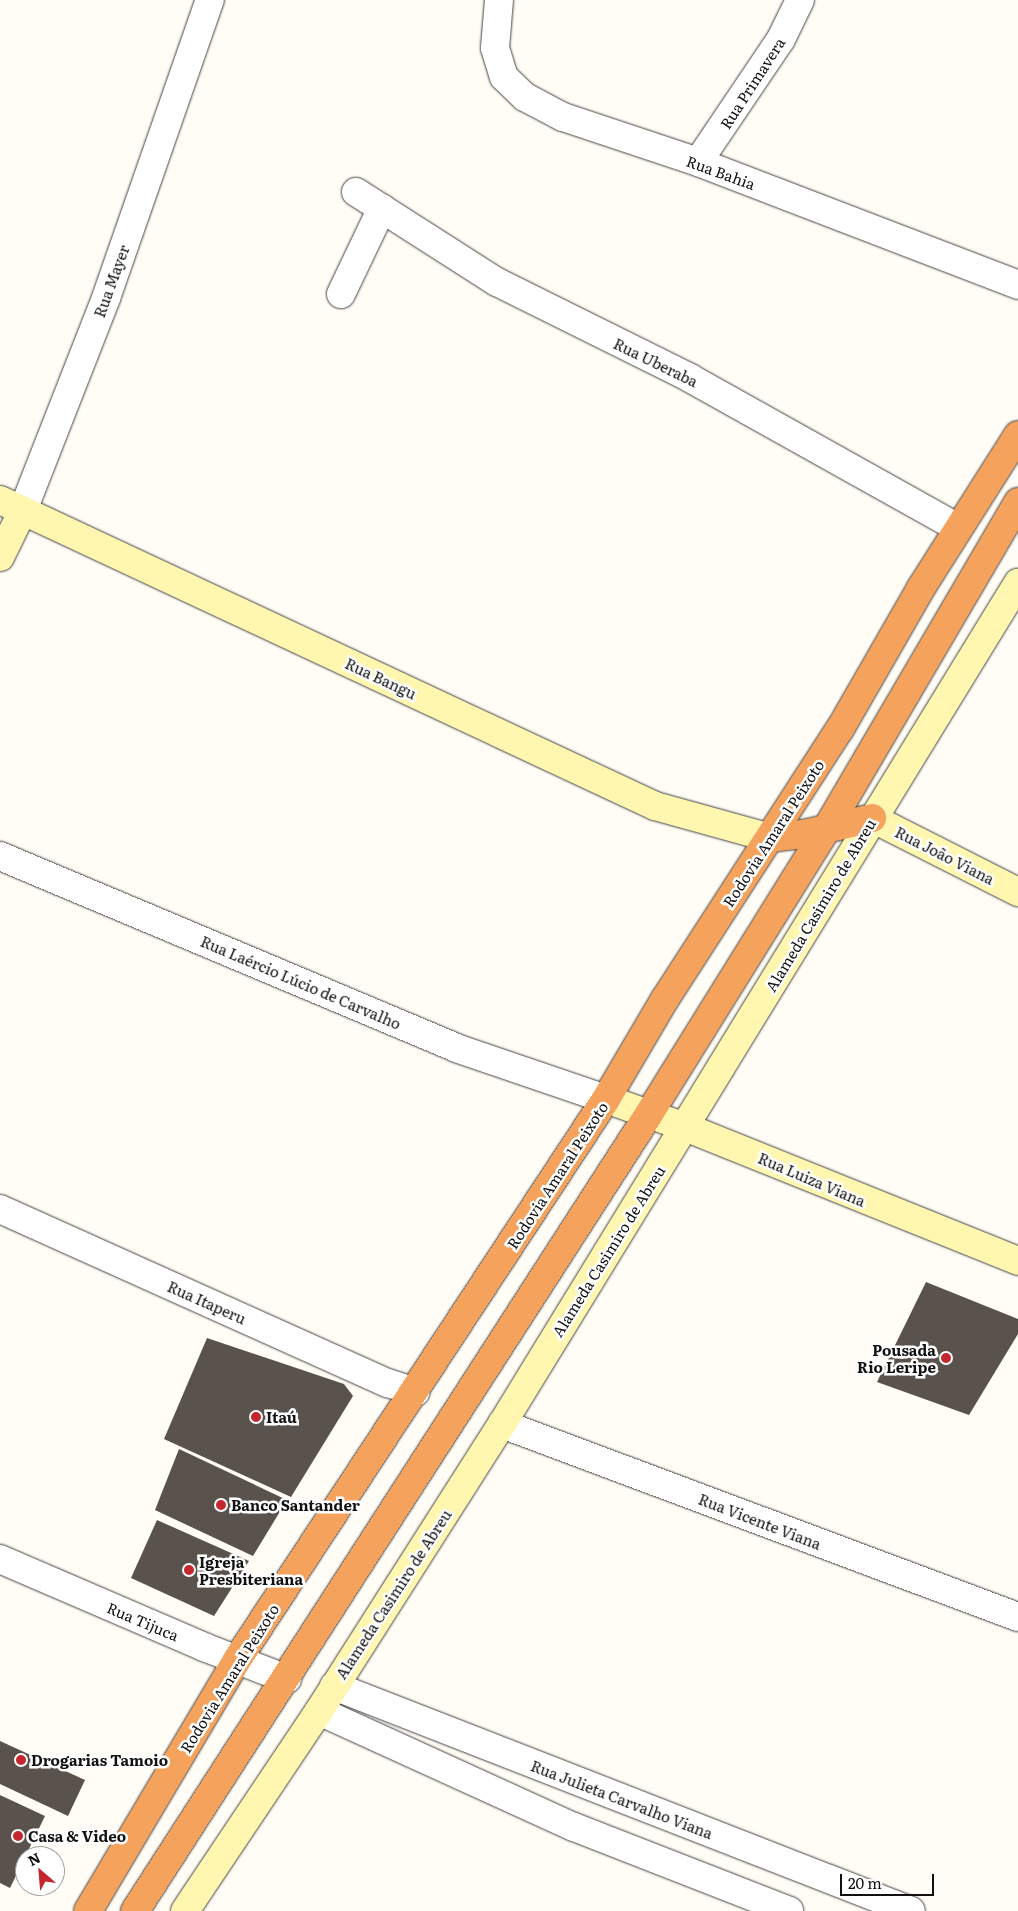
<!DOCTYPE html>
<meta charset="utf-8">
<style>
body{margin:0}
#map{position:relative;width:1018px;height:1911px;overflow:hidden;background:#fffdf5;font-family:Literata,serif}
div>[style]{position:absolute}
.building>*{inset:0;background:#5a524d}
.roads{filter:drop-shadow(0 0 1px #444) drop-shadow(0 0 1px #444)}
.street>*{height:28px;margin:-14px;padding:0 14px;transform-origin:14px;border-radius:14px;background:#fff}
.secondary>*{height:28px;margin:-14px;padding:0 14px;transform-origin:14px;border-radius:14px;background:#fff6b0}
.highway>*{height:28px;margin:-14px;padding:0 14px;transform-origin:14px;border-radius:14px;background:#f5a25d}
.dots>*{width:14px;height:14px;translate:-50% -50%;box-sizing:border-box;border:2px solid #fff;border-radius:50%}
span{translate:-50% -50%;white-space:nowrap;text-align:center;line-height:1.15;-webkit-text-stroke:5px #fff;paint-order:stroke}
.street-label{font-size:15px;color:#111}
.poi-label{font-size:15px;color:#111;font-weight:700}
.right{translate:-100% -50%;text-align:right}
.left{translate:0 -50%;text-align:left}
.north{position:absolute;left:15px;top:1846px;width:50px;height:50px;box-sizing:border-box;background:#fff;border:1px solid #a0a0a0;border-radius:50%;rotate:333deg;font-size:14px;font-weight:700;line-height:20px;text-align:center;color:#111}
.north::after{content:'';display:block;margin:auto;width:18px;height:22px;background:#c4262e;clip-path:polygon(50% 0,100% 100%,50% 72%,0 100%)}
.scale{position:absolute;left:840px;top:1874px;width:94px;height:22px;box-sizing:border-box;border:2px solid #111;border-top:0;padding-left:6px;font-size:15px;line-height:18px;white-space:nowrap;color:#111;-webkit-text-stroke:4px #fff;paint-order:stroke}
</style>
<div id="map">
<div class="building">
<i style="clip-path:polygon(926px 1282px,1018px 1319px,1018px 1334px,969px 1415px,877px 1382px)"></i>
<i style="clip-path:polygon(207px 1338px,344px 1384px,353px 1396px,291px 1497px,164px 1439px)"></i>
<i style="clip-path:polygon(179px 1449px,287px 1500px,253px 1556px,155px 1510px)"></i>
<i style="clip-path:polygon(157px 1520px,249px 1561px,214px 1616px,131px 1578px)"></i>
<i style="clip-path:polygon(0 1741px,85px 1780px,68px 1816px,0 1784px)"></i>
<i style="clip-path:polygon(0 1795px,45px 1816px,10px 1888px,0 1883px)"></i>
</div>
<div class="roads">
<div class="street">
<i style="left:499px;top:0;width:48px;rotate:94.8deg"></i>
<i style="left:495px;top:48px;width:30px;rotate:73deg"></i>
<i style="left:504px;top:77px;width:29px;rotate:44deg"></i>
<i style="left:525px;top:97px;width:43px;rotate:27.8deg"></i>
<i style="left:563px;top:117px;width:142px;rotate:18.4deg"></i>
<i style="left:698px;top:162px;width:343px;rotate:21deg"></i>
<i style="left:698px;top:162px;width:148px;rotate:-56deg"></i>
<i style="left:781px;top:39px;width:43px;rotate:-64deg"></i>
<i style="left:356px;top:192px;width:167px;rotate:32.6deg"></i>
<i style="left:497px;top:282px;width:216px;rotate:26.4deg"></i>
<i style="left:690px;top:378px;width:307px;rotate:29.2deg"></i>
<i style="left:341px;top:294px;width:95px;rotate:-64.5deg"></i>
<i style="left:23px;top:510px;width:228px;rotate:-68.6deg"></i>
<i style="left:106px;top:298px;width:316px;rotate:-70.8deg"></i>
<i style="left:0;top:856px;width:495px;rotate:22.8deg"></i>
<i style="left:456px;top:1048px;width:158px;rotate:18.8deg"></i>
<i style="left:0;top:1209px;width:425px;rotate:24.2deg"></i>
<i style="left:388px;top:1383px;width:29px;rotate:18deg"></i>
<i style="left:502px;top:1424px;width:551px;rotate:20.51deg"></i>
<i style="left:0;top:1559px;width:222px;rotate:23.3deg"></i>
<i style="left:204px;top:1647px;width:89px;rotate:21.1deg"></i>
<i style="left:334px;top:1686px;width:619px;rotate:21.3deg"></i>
<i style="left:319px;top:1711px;width:280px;rotate:24.5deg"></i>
<i style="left:574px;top:1827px;width:231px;rotate:21.3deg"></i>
</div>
<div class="secondary">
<i style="left:0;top:500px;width:723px;rotate:25.04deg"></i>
<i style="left:655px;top:806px;width:119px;rotate:15.5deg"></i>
<i style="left:0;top:557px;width:52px;rotate:-63.9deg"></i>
<i style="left:872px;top:818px;width:164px;rotate:26.9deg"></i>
<i style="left:606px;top:1099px;width:84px;rotate:19.5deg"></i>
<i style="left:685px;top:1127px;width:359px;rotate:21.9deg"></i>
<i style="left:185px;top:1911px;width:241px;rotate:-56.2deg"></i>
<i style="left:319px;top:1711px;width:340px;rotate:-57.5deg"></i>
<i style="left:502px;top:1424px;width:987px;rotate:-58.47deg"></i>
</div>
<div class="highway">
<i style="left:770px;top:838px;width:34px;rotate:-7deg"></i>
<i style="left:804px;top:834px;width:70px;rotate:-13.2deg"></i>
<i style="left:88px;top:1911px;width:292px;rotate:-59.3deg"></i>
<i style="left:237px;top:1660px;width:671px;rotate:-56.66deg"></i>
<i style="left:606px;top:1099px;width:116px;rotate:-59.5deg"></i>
<i style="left:665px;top:999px;width:322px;rotate:-57.1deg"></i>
<i style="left:840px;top:729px;width:163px;rotate:-60.1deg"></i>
<i style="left:921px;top:588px;width:181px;rotate:-57.6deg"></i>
<i style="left:135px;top:1911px;width:948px;rotate:-57.18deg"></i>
<i style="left:649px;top:1114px;width:337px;rotate:-58.1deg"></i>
<i style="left:827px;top:828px;width:378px;rotate:-59.6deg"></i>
</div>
</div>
<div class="dots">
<i style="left:946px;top:1358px;background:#c4262e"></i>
<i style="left:256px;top:1417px;background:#c4262e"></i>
<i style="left:221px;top:1505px;background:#c4262e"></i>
<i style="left:189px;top:1570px;background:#c4262e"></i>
<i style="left:21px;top:1760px;background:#c4262e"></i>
<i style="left:18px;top:1836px;background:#c4262e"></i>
</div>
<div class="street-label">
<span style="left:752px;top:83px;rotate:-57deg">Rua Primavera</span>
<span style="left:721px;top:172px;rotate:20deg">Rua Bahia</span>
<span style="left:111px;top:281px;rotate:-70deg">Rua Mayer</span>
<span style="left:656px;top:362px;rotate:26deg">Rua Uberaba</span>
<span style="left:381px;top:678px;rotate:25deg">Rua Bangu</span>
<span style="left:773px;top:833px;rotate:-57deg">Rodovia Amaral Peixoto</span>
<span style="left:945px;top:855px;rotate:27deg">Rua João Viana</span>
<span style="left:820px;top:905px;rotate:-59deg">Alameda Casimiro de Abreu</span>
<span style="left:301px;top:982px;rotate:23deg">Rua Laércio Lúcio de Carvalho</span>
<span style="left:557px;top:1175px;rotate:-57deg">Rodovia Amaral Peixoto</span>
<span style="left:812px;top:1179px;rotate:23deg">Rua Luiza Viana</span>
<span style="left:608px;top:1251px;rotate:-58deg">Alameda Casimiro de Abreu</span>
<span style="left:207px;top:1302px;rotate:24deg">Rua Itaperu</span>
<span style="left:760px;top:1521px;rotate:21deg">Rua Vicente Viana</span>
<span style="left:393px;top:1594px;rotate:-57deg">Alameda Casimiro de Abreu</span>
<span style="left:143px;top:1621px;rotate:23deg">Rua Tijuca</span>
<span style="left:229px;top:1678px;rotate:-58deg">Rodovia Amaral Peixoto</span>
<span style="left:622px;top:1799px;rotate:21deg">Rua Julieta Carvalho Viana</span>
</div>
<div class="poi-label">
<span class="right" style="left:936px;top:1358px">Pousada<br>Rio Leripe</span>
<span class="left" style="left:266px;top:1417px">Itaú</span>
<span class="left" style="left:231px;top:1505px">Banco Santander</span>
<span class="left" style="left:199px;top:1570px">Igreja<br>Presbiteriana</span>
<span class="left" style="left:31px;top:1760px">Drogarias Tamoio</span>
<span class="left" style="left:28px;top:1836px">Casa &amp; Video</span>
</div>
<div class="north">N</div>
<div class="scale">20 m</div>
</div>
